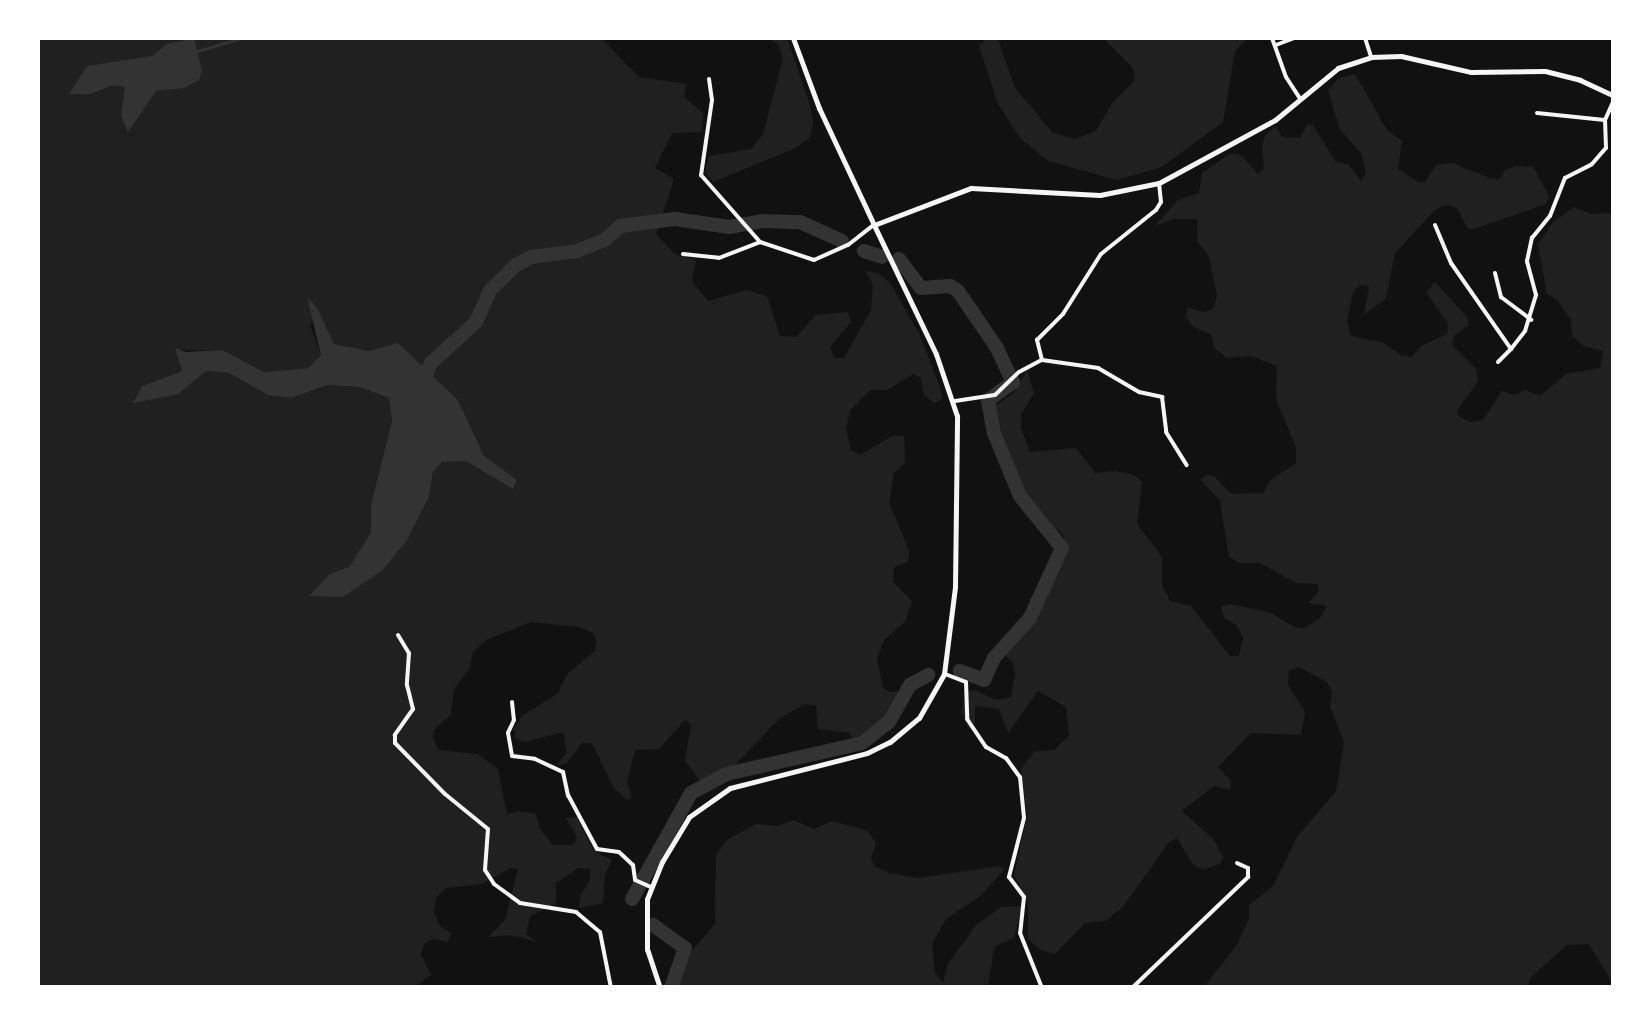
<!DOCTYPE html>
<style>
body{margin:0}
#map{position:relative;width:1651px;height:1025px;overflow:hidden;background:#111;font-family:Inter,sans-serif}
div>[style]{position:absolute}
.green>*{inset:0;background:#202020}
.water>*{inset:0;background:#333}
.stream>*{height:2.5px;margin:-1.25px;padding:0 1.25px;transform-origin:1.25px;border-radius:1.25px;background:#333}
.river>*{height:14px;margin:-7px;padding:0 7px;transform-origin:7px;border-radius:7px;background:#333}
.minor>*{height:4px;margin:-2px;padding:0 2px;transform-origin:2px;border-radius:2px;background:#f5f5f5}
.tertiary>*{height:5px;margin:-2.5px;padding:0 2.5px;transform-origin:2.5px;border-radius:2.5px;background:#f5f5f5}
.secondary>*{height:5px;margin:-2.5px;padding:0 2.5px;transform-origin:2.5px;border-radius:2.5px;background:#f5f5f5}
span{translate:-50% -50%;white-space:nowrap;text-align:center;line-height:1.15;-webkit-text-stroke:10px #fff;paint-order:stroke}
.frame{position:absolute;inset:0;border:40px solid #fff;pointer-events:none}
</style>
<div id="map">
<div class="green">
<i style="clip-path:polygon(evenodd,38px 38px,601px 38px,639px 77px,686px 84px,684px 97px,703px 113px,702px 132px,672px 133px,655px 168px,674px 179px,656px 234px,675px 254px,696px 260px,692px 281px,708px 301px,746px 290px,767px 296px,780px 336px,796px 337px,816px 315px,848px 312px,851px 322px,830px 347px,834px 358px,844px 358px,871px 310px,873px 284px,865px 271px,878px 273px,890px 283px,919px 333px,940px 387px,943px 399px,934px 403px,924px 395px,921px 378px,914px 374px,887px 390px,870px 390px,850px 411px,846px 428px,851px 450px,860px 455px,892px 436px,904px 436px,905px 463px,894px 473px,889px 502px,909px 551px,908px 562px,894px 567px,893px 582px,912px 601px,905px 622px,884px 640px,877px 659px,883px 688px,890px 692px,901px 691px,885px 722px,853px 739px,849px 733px,818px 729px,816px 706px,805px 704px,779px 719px,732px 768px,701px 783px,685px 760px,691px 725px,685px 720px,659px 749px,635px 750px,627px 782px,632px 798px,627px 800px,613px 787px,592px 743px,582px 743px,566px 764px,556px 765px,567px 752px,563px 732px,526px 742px,515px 739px,514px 727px,523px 715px,557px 694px,568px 673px,595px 651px,596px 641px,594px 633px,578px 627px,531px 622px,486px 640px,473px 652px,469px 669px,454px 689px,451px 714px,434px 730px,433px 739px,439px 750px,477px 754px,498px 769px,507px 815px,517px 811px,536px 814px,540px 829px,553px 845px,573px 845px,577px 837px,566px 818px,577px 817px,594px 851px,612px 860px,605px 875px,603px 903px,579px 908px,580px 896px,590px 880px,590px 869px,578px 868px,556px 883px,556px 903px,530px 916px,526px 934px,538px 942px,510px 935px,488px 937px,505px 920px,518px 869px,510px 868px,482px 884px,446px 888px,436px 898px,434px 912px,440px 926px,451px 933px,448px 942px,433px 939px,424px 944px,421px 954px,431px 975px,414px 987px,38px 987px,38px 38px,318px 309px,334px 344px,369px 351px,398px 344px,458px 400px,484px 456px,485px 471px,466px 461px,442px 462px,433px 472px,429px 497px,406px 542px,383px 570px,330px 574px,350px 566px,371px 532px,371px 505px,392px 421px,390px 398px,361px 387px,327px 385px,291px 398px,268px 395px,229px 373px,206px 371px,179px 394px,142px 386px,182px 371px,176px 350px,222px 350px,264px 372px,308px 368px,321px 355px,310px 325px,318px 309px)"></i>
<i style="clip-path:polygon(768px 38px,787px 38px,810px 105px,813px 123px,810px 137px,796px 148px,713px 182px,705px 172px,709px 156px,751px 149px,763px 134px,783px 58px,778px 44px)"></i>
<i style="clip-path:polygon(987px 38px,998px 39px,1015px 88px,1053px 133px,1075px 139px,1096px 131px,1112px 103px,1135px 80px,1133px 68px,1103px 38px,1248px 38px,1235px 51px,1223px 122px,1162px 167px,1117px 180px,1048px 161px,1020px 138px,998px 104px,979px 46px)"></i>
<i style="clip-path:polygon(1355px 74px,1387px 130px,1402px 141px,1398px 169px,1418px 182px,1425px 182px,1436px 165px,1452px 163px,1492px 179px,1500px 179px,1505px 170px,1516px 166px,1533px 167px,1549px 196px,1546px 204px,1474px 229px,1468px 229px,1457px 208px,1446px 205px,1435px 210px,1395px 253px,1386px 298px,1364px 315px,1369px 286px,1360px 285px,1353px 292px,1347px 321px,1351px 336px,1384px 343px,1401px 355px,1412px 357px,1421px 346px,1447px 334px,1448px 324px,1426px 292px,1435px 282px,1468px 318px,1468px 326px,1454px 336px,1452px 345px,1476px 369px,1478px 381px,1457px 411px,1458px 416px,1470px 422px,1483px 420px,1502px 391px,1514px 395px,1525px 390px,1540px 396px,1566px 374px,1600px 368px,1603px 351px,1584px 346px,1572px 336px,1571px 320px,1557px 300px,1547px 294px,1538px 244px,1553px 222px,1574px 207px,1591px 214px,1613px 213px,1613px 984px,1589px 944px,1567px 945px,1531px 977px,1527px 987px,1204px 987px,1237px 945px,1249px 919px,1249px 905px,1273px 886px,1297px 837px,1336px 791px,1344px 742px,1330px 707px,1332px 691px,1327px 682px,1299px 667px,1289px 671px,1288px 685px,1305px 712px,1301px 735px,1251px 733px,1218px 767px,1231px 781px,1230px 790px,1214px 786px,1182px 811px,1213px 839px,1223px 857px,1221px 863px,1204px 870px,1194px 866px,1177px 838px,1169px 842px,1123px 907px,1105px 921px,1085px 923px,1055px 954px,1040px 950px,1028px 939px,1028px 903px,1014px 875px,1027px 816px,1021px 768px,1035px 751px,1054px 750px,1069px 736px,1066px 707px,1038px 691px,1008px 733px,999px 709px,975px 706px,975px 723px,969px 730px,962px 712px,965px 693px,974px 690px,997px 700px,1011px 697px,1015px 674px,1013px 663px,1005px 655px,1028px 625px,1067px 555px,1063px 534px,1042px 518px,1017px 480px,993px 407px,1012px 394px,1027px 371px,1034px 393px,1021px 414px,1021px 428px,1030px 452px,1076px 448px,1095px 473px,1116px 471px,1134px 475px,1142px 482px,1137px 524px,1162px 557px,1162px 585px,1170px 601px,1191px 606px,1230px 656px,1239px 656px,1243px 637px,1235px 624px,1224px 618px,1221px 607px,1231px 604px,1271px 613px,1294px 627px,1304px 628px,1319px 619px,1327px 606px,1308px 603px,1319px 591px,1318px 584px,1296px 583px,1260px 563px,1239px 563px,1229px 557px,1220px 501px,1201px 480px,1206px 475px,1214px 476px,1231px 494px,1263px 493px,1271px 480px,1296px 463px,1296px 447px,1276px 399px,1277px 366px,1251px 356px,1227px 358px,1214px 348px,1211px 334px,1193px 327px,1186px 316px,1188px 308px,1205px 312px,1214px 308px,1217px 295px,1209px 257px,1198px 242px,1197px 219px,1173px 219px,1155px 226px,1178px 200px,1199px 193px,1202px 173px,1231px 153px,1242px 156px,1258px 174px,1264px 169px,1262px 147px,1265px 135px,1276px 126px,1282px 137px,1300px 138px,1308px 124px,1313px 125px,1336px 162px,1349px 165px,1361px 181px,1366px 173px,1361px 153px,1340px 130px,1328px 90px,1339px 78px)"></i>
<i style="clip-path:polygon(793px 820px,814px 829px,832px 821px,868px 831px,876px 843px,871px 858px,874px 866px,889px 873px,919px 878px,999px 866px,1005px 869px,979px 897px,947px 918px,932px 944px,935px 973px,943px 983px,948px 964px,976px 925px,1001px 907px,1022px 906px,1014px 938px,994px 947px,988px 987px,678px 988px,676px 981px,689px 954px,715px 924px,716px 855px,727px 840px,756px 824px,778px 826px)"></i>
</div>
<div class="water">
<i style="clip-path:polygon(194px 38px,202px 71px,199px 80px,184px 88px,156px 91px,128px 132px,121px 116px,125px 87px,113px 85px,90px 94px,69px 94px,87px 66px,152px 56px,167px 44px)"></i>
<i style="clip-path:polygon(307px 297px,318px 309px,334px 344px,369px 351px,398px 343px,458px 400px,484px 456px,517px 480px,513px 489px,466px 461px,442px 462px,433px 472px,429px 497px,406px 542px,383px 570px,343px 597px,309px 596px,330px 574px,350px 566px,371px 532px,371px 505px,392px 421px,389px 398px,360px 387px,327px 385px,291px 398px,268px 395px,229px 373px,206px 371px,179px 394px,133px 403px,142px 386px,182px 371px,175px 348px,186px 352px,222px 350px,264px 372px,308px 368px,321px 355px)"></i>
</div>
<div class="stream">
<i style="left:198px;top:51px;width:45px;rotate:-16.8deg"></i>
</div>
<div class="river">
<i style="left:864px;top:251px;width:19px;rotate:18deg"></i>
<i style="left:899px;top:259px;width:36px;rotate:53deg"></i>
<i style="left:921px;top:288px;width:29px;rotate:-4deg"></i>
<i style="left:950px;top:286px;width:9px;rotate:32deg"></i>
<i style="left:958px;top:291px;width:69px;rotate:55.6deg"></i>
<i style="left:997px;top:348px;width:38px;rotate:65deg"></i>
<i style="left:1013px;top:382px;width:31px;rotate:144deg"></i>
<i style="left:988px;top:400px;width:34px;rotate:80deg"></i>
<i style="left:994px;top:433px;width:68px;rotate:67.6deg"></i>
<i style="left:1020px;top:496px;width:67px;rotate:51.1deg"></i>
<i style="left:1062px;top:548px;width:77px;rotate:114.6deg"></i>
<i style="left:1030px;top:618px;width:54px;rotate:132deg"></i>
<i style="left:994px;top:658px;width:24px;rotate:114deg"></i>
<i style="left:984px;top:680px;width:26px;rotate:-159deg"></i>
<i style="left:422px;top:384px;width:23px;rotate:-67deg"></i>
<i style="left:431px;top:363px;width:61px;rotate:-42.3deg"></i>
<i style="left:476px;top:322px;width:35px;rotate:-66deg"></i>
<i style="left:490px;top:290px;width:36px;rotate:-44deg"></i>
<i style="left:516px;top:265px;width:17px;rotate:-28deg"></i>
<i style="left:531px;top:257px;width:46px;rotate:-7.4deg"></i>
<i style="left:577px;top:251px;width:31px;rotate:-22deg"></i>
<i style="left:606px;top:239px;width:19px;rotate:-43deg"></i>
<i style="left:620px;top:226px;width:55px;rotate:-7.3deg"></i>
<i style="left:675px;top:219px;width:55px;rotate:8.4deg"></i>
<i style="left:729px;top:227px;width:34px;rotate:-10deg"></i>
<i style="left:762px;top:221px;width:38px;rotate:2deg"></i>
<i style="left:800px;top:222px;width:46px;rotate:24.3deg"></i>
<i style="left:632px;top:899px;width:121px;rotate:-60.9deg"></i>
<i style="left:691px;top:793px;width:40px;rotate:-28deg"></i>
<i style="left:726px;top:774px;width:139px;rotate:-12.8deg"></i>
<i style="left:862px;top:743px;width:34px;rotate:-38deg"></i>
<i style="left:889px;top:722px;width:43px;rotate:-60.4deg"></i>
<i style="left:910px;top:685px;width:21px;rotate:-29deg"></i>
<i style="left:653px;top:925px;width:39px;rotate:36deg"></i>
<i style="left:685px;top:948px;width:42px;rotate:109.3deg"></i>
</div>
<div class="minor">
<i style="left:1272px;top:38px;width:41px;rotate:70.3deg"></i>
<i style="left:1286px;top:77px;width:27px;rotate:57deg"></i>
<i style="left:1365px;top:38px;width:20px;rotate:72deg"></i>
<i style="left:1276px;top:45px;width:19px;rotate:-21deg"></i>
<i style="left:709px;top:79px;width:21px;rotate:82deg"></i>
<i style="left:712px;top:100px;width:76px;rotate:98.3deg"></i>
<i style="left:701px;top:175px;width:89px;rotate:48.6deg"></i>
<i style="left:760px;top:242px;width:57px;rotate:18.4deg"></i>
<i style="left:814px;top:260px;width:37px;rotate:-24deg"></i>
<i style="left:848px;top:245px;width:33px;rotate:-38deg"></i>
<i style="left:1537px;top:113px;width:68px;rotate:5.9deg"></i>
<i style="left:1435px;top:225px;width:41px;rotate:67.2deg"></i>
<i style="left:1451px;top:263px;width:105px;rotate:55.1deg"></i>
<i style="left:1511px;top:349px;width:23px;rotate:-52deg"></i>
<i style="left:1525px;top:331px;width:38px;rotate:-73deg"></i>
<i style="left:1536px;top:295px;width:35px;rotate:-105deg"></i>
<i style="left:1527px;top:261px;width:24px;rotate:-78deg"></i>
<i style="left:1532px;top:238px;width:28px;rotate:-51deg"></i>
<i style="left:1550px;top:216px;width:41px;rotate:-68.5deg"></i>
<i style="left:1565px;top:178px;width:30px;rotate:-27deg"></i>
<i style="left:1592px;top:164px;width:21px;rotate:-49deg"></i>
<i style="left:1606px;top:148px;width:28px;rotate:-92deg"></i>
<i style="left:1605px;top:120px;width:22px;rotate:-66deg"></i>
<i style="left:683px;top:254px;width:36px;rotate:6deg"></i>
<i style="left:719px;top:258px;width:44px;rotate:-21.3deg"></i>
<i style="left:1495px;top:273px;width:25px;rotate:76deg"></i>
<i style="left:1501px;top:297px;width:38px;rotate:37deg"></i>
<i style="left:1042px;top:360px;width:21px;rotate:-104deg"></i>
<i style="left:1037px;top:340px;width:37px;rotate:-45deg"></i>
<i style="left:1063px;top:314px;width:71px;rotate:-57.7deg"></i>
<i style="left:1101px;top:254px;width:70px;rotate:-38.7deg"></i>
<i style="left:1156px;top:210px;width:9px;rotate:-58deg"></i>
<i style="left:1161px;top:202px;width:19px;rotate:-96deg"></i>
<i style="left:1498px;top:362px;width:18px;rotate:-45deg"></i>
<i style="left:955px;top:401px;width:40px;rotate:-8.5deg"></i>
<i style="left:995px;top:395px;width:33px;rotate:-44deg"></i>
<i style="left:1019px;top:372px;width:26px;rotate:-28deg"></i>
<i style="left:1042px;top:360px;width:57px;rotate:8.1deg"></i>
<i style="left:1098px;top:368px;width:48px;rotate:30.3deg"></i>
<i style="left:1139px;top:392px;width:24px;rotate:12deg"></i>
<i style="left:1162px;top:397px;width:35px;rotate:83deg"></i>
<i style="left:1166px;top:432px;width:39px;rotate:58deg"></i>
<i style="left:398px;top:635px;width:21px;rotate:59deg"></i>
<i style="left:409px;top:653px;width:32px;rotate:94deg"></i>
<i style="left:407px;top:685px;width:25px;rotate:76deg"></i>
<i style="left:413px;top:709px;width:32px;rotate:125deg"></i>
<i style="left:395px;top:735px;width:8px;rotate:90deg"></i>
<i style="left:395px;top:743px;width:71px;rotate:45.6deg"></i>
<i style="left:445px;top:794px;width:55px;rotate:39.1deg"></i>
<i style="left:488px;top:829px;width:41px;rotate:94.2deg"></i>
<i style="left:485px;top:870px;width:17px;rotate:57deg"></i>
<i style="left:494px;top:884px;width:32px;rotate:36deg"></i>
<i style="left:520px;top:903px;width:57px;rotate:9.1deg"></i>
<i style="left:576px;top:912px;width:31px;rotate:40deg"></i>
<i style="left:600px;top:932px;width:57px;rotate:78.9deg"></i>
<i style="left:945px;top:674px;width:22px;rotate:21deg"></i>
<i style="left:966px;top:682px;width:37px;rotate:88deg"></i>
<i style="left:967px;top:719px;width:34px;rotate:56deg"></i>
<i style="left:986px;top:747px;width:23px;rotate:29deg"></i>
<i style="left:1006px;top:758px;width:24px;rotate:54deg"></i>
<i style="left:1020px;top:777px;width:41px;rotate:84.4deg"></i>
<i style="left:1024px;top:818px;width:61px;rotate:104.3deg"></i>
<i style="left:1009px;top:877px;width:25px;rotate:53deg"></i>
<i style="left:1024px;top:897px;width:36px;rotate:96deg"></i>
<i style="left:1020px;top:933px;width:59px;rotate:68.2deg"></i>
<i style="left:512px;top:702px;width:18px;rotate:84deg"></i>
<i style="left:514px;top:720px;width:14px;rotate:115deg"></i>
<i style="left:508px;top:733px;width:23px;rotate:80deg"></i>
<i style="left:512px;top:756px;width:23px;rotate:7deg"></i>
<i style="left:535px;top:759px;width:31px;rotate:25deg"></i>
<i style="left:563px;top:772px;width:24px;rotate:78deg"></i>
<i style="left:568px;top:795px;width:61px;rotate:61.8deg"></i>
<i style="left:597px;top:849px;width:22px;rotate:8deg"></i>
<i style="left:619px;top:852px;width:19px;rotate:43deg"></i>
<i style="left:633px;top:865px;width:15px;rotate:82deg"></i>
<i style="left:635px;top:880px;width:17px;rotate:24deg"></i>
<i style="left:1132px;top:988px;width:161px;rotate:-43.7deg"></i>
<i style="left:1248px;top:877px;width:9px;rotate:-90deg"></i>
<i style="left:1248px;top:868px;width:12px;rotate:-156deg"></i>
</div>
<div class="tertiary">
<i style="left:793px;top:38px;width:75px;rotate:69.6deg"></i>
<i style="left:819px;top:108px;width:129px;rotate:64.8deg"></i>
</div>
<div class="secondary">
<i style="left:660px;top:988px;width:41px;rotate:-108.4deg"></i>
<i style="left:647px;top:949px;width:50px;rotate:-90deg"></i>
<i style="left:647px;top:899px;width:40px;rotate:-68deg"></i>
<i style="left:662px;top:862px;width:52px;rotate:-59deg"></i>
<i style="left:689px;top:817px;width:50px;rotate:-35.3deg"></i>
<i style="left:730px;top:788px;width:141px;rotate:-14.3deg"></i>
<i style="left:867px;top:753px;width:25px;rotate:-26deg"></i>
<i style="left:890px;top:742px;width:38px;rotate:-40deg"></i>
<i style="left:919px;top:718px;width:51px;rotate:-60.4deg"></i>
<i style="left:944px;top:674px;width:88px;rotate:-82.8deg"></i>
<i style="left:955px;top:587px;width:171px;rotate:-89.3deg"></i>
<i style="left:957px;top:416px;width:65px;rotate:-108.7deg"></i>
<i style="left:936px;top:354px;width:143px;rotate:-115.7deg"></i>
<i style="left:874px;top:225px;width:104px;rotate:-20.9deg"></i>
<i style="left:971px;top:188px;width:129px;rotate:3.1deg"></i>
<i style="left:1100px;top:195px;width:60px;rotate:-11.5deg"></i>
<i style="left:1159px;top:183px;width:132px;rotate:-28.5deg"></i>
<i style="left:1275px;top:120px;width:82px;rotate:-39.5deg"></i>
<i style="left:1338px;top:68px;width:35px;rotate:-18deg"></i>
<i style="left:1371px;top:57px;width:30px;rotate:-2deg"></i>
<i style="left:1401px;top:56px;width:72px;rotate:12.9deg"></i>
<i style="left:1471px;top:72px;width:74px;rotate:-0.8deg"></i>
<i style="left:1545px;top:71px;width:36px;rotate:14deg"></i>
<i style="left:1580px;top:80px;width:38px;rotate:25deg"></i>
</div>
<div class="frame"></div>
</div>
